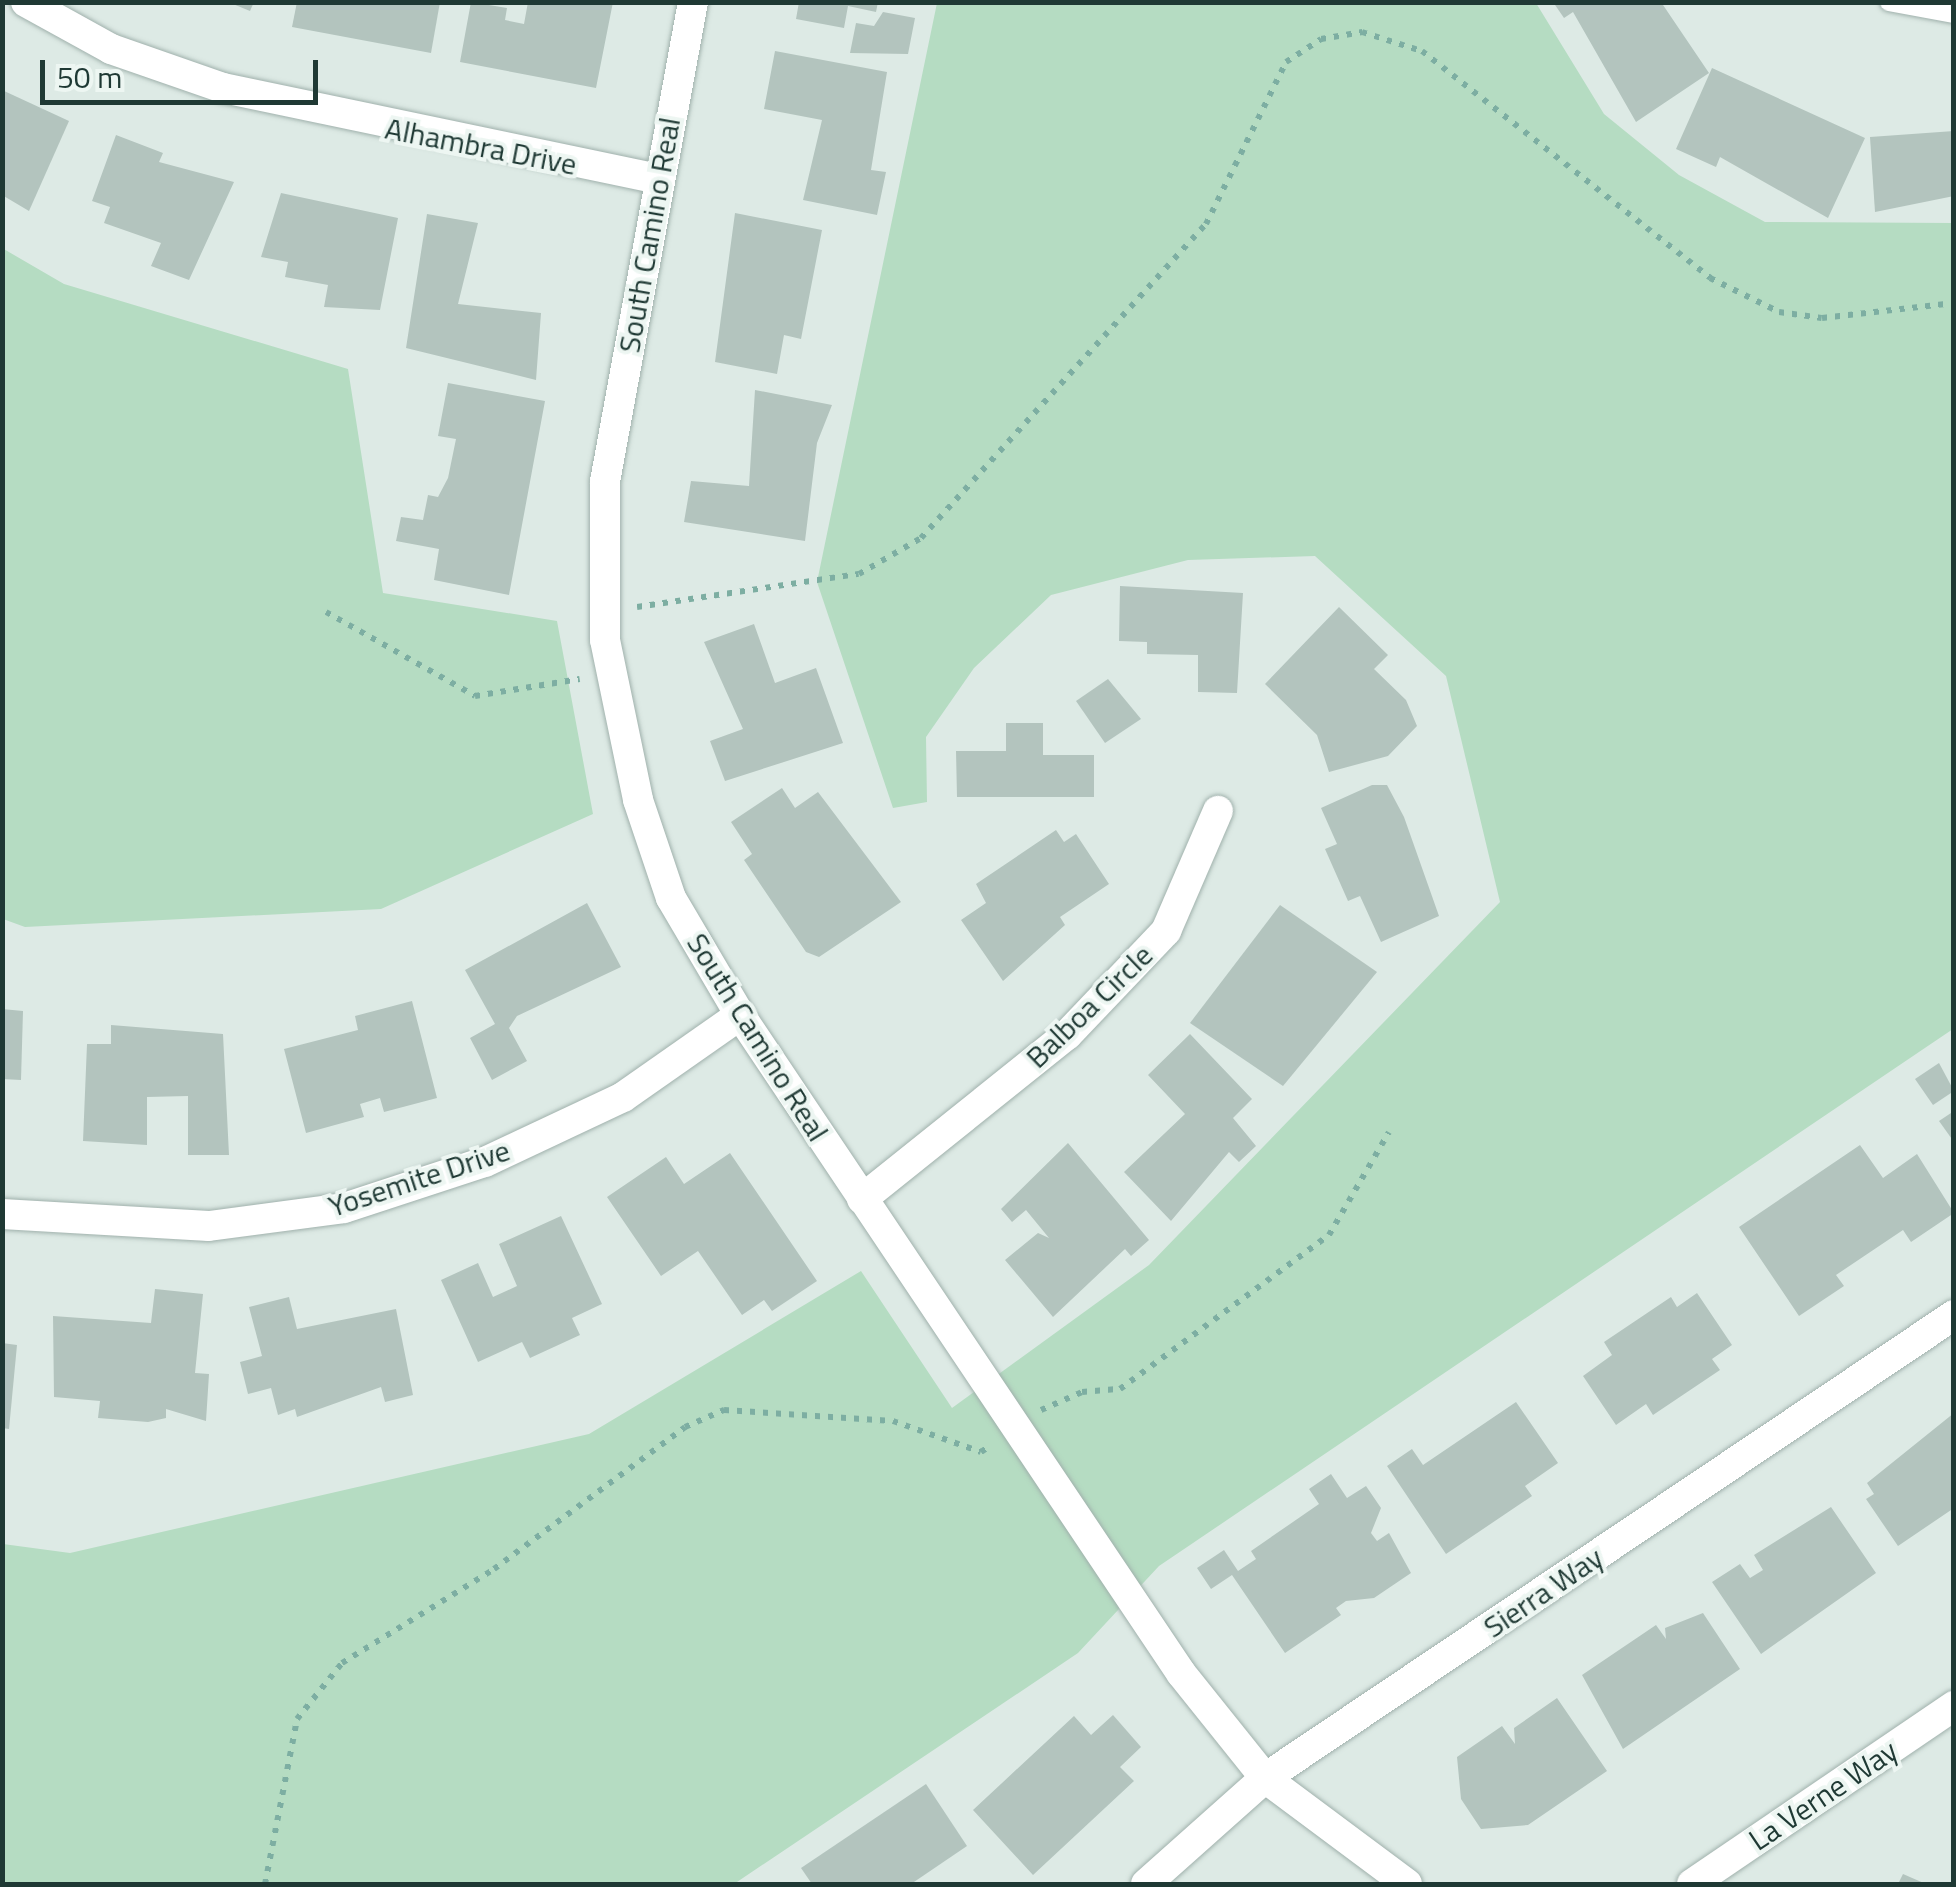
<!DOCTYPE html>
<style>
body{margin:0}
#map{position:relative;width:1956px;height:1887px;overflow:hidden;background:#ddeae5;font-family:"Titillium Web",sans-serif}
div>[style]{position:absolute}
.green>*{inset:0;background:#b5dcc2}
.building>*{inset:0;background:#b3c4be}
.path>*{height:6px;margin-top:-3px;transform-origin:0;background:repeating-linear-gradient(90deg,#7daea2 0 5px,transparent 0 13px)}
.roads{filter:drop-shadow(0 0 2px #a0b1ac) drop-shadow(0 0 2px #a0b1ac)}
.service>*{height:18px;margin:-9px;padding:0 9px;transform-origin:9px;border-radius:9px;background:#fff}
.minor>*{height:30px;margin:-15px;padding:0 15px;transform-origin:15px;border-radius:15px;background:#fff}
.tertiary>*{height:30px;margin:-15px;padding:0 15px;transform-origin:15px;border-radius:15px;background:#fff}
span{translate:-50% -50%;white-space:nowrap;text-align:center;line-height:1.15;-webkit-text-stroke:8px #edf6f2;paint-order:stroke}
.street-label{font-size:30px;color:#1f3934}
.frame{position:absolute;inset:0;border:5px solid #1f3934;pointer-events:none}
.scale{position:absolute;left:40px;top:60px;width:278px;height:45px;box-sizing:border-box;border:5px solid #1f3934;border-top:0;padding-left:12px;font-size:30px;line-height:35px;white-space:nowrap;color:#1f3934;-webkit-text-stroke:8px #edf6f2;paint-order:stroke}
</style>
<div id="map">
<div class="green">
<i style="clip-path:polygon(937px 3px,1536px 3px,1604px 114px,1679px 175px,1765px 222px,1953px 223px,1953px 1029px,1159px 1566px,1078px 1653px,734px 1884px,3px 1884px,3px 1544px,70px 1553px,589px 1434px,861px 1271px,952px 1408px,1149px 1265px,1500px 902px,1446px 676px,1315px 556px,1188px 560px,1051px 595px,974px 668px,926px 737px,927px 802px,893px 808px,817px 582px)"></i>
<i style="clip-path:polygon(2px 248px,64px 284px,348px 369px,383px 593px,557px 621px,593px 814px,381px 909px,25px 927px,3px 919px)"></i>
</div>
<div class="building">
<i style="clip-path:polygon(228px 2px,254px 2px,250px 11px)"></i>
<i style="clip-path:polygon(297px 2px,440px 2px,431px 53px,292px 27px)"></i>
<i style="clip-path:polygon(471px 2px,507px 8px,505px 20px,524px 24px,528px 2px,613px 2px,596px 88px,460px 62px)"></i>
<i style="clip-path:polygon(799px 2px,878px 2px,876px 12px,848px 6px,844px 28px,796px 19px)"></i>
<i style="clip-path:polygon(1553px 2px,1661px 2px,1709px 73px,1636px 122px,1573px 12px,1564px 18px)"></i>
<i style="clip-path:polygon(883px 12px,915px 18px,908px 54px,850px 53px,856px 23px,874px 26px)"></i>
<i style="clip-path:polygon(775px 51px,887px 72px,871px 170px,886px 172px,877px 215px,803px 200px,822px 120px,764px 109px)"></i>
<i style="clip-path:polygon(1712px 68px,1865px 138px,1828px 218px,1720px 157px,1716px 167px,1676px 149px)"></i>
<i style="clip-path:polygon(2px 90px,69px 121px,29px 211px,2px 195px)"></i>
<i style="clip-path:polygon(1954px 131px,1954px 196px,1875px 212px,1870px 137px)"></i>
<i style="clip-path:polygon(116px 135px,163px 153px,159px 162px,234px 182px,189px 280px,151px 266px,161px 243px,104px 223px,110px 207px,92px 201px)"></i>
<i style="clip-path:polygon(281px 193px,398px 218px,380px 310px,324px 307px,328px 285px,285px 277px,288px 262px,261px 257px)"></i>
<i style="clip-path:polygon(735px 213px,822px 230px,801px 339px,784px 335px,777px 374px,715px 362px)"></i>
<i style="clip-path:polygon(427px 214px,478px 223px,458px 304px,541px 313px,536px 380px,406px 348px)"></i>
<i style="clip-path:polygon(448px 383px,545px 401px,509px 595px,434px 580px,439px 549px,396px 541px,401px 517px,423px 520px,428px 495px,438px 497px,448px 478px,456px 439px,438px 436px)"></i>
<i style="clip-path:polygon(755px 390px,832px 405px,817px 443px,805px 541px,684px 522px,691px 481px,749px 486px)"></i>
<i style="clip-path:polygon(1120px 586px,1243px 593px,1237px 693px,1198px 692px,1198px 655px,1147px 654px,1147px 642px,1119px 641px)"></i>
<i style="clip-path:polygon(1339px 607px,1388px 655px,1374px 669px,1406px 700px,1417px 726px,1388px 756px,1329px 772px,1317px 735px,1265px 684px)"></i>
<i style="clip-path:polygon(754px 624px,775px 683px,816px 668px,843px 743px,725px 781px,710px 741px,743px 729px,704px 642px)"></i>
<i style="clip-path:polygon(1108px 679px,1141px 719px,1105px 743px,1076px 701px)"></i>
<i style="clip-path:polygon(1006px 723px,1043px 723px,1043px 755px,1094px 755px,1094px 797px,957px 797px,956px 751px,1006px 751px)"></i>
<i style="clip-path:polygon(1372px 785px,1387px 785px,1404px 817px,1439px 916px,1381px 942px,1360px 896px,1348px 901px,1325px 849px,1337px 844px,1321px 808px)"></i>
<i style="clip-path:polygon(782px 788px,795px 808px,818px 792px,901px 902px,819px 957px,806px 952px,744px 860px,752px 854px,731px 822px)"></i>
<i style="clip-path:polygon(1056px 830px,1064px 842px,1076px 834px,1109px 884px,1060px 917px,1065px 925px,1003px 981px,961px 920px,986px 903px,976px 884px)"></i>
<i style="clip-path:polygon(587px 903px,621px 967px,517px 1016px,509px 1028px,527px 1061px,492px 1080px,470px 1038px,495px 1024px,465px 970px)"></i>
<i style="clip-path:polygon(1280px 905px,1377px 972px,1283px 1086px,1190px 1023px)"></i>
<i style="clip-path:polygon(412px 1001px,437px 1098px,384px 1112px,380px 1098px,360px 1104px,364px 1117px,306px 1133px,284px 1049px,358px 1030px,355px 1016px)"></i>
<i style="clip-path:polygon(2px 1009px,23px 1011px,21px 1080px,2px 1079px)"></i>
<i style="clip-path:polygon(111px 1025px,223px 1034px,229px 1155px,188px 1155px,188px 1096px,147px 1097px,147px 1145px,83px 1141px,87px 1044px,111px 1044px)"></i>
<i style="clip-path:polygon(1190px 1034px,1252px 1099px,1233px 1118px,1256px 1146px,1239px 1162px,1229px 1152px,1171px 1221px,1124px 1172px,1185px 1114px,1148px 1075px)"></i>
<i style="clip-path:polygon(1939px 1063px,1954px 1091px,1933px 1105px,1915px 1079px)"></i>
<i style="clip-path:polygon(1954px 1111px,1954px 1142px,1939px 1121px)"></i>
<i style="clip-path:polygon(1068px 1143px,1149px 1240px,1131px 1256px,1125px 1249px,1053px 1317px,1005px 1260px,1038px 1233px,1049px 1238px,1026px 1210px,1012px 1222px,1001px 1209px)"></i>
<i style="clip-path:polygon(1860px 1145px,1883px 1178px,1917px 1154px,1954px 1213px,1911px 1242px,1903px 1230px,1836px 1275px,1844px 1286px,1799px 1316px,1739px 1227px)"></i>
<i style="clip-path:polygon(730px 1153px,817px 1281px,772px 1311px,764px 1300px,742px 1315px,698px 1251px,661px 1276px,607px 1197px,666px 1157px,684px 1184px)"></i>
<i style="clip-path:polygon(561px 1216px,602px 1304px,572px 1318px,580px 1335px,530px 1358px,522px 1342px,478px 1362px,441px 1280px,478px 1263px,493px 1297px,517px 1286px,499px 1244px)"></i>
<i style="clip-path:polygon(155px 1289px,203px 1294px,195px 1373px,209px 1374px,206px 1421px,166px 1409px,166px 1418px,148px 1422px,98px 1418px,100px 1401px,54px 1397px,53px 1316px,151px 1323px)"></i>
<i style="clip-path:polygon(1697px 1293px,1732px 1345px,1712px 1359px,1720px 1370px,1653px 1415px,1646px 1404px,1616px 1425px,1583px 1376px,1612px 1355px,1604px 1342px,1671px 1297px,1677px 1307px)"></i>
<i style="clip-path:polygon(289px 1297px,297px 1329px,396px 1309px,413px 1395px,385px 1402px,381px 1387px,297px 1417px,295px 1409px,278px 1415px,271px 1388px,248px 1394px,240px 1362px,262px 1356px,249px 1307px)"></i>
<i style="clip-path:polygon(2px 1343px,17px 1345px,9px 1429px,2px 1428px)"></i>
<i style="clip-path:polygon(1516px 1402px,1558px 1463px,1525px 1486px,1532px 1496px,1446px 1554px,1387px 1466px,1412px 1449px,1423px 1465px)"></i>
<i style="clip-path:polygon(1954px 1413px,1954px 1508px,1898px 1546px,1866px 1499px,1874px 1494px,1867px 1483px)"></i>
<i style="clip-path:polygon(1331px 1474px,1347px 1498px,1366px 1486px,1381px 1508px,1371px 1533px,1377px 1541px,1389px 1533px,1411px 1573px,1374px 1598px,1346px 1601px,1336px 1608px,1341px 1615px,1285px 1653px,1232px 1575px,1211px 1589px,1197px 1568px,1224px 1550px,1238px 1571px,1256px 1559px,1251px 1551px,1319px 1504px,1309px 1489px)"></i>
<i style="clip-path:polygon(1831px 1507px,1876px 1573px,1761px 1654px,1712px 1582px,1740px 1564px,1750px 1578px,1763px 1570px,1754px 1555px)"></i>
<i style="clip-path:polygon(1703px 1613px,1740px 1669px,1623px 1749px,1582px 1675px,1656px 1625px,1666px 1639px,1665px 1628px)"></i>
<i style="clip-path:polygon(1557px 1698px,1607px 1771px,1528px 1825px,1481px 1829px,1461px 1799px,1457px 1757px,1502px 1726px,1515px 1744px,1514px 1728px)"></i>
<i style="clip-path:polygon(1113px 1715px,1141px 1747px,1120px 1767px,1134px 1781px,1033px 1875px,973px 1810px,1074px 1716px,1091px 1735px)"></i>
<i style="clip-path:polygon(926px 1784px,967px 1846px,911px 1884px,812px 1884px,801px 1868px)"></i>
<i style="clip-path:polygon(1903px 1874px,1926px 1884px,1898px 1884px)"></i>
</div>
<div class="path">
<i style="left:637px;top:607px;width:224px;rotate:-8.5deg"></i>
<i style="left:859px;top:574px;width:72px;rotate:-30.1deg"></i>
<i style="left:921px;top:538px;width:424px;rotate:-47.8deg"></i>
<i style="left:1206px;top:224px;width:181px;rotate:-63.7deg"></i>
<i style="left:1286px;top:62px;width:42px;rotate:-33.3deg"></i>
<i style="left:1321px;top:39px;width:42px;rotate:-9.7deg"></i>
<i style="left:1362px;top:32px;width:63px;rotate:17.6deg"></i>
<i style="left:1422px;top:51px;width:367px;rotate:38.2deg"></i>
<i style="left:1710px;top:278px;width:77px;rotate:26.2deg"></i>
<i style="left:1779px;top:312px;width:43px;rotate:7.9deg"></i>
<i style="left:1822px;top:318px;width:133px;rotate:-6.5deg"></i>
<i style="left:326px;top:612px;width:171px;rotate:29.4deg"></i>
<i style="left:475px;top:696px;width:106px;rotate:-9.2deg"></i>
<i style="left:1041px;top:1410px;width:45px;rotate:-23.7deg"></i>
<i style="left:1082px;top:1392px;width:38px;rotate:-5deg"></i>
<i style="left:1120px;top:1389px;width:260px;rotate:-36.4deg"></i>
<i style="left:1329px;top:1235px;width:119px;rotate:-59.8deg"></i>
<i style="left:265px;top:1884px;width:168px;rotate:-79deg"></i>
<i style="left:297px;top:1719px;width:72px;rotate:-51.2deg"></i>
<i style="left:342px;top:1663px;width:179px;rotate:-31.7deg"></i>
<i style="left:494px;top:1569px;width:238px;rotate:-36.6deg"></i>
<i style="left:685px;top:1427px;width:43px;rotate:-23.6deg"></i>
<i style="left:724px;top:1410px;width:169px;rotate:3.7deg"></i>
<i style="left:893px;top:1421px;width:93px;rotate:19.4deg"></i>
<i style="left:981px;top:1452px;width:11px;rotate:-34deg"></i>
</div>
<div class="roads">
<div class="service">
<i style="left:1889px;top:2px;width:66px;rotate:10.5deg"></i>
</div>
<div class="minor">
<i style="left:26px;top:2px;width:97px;rotate:28.9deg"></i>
<i style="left:111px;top:49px;width:119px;rotate:19.2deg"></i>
<i style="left:223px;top:88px;width:444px;rotate:11.8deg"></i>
<i style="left:693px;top:2px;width:487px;rotate:100.4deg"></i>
<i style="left:605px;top:481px;width:159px;rotate:90deg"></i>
<i style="left:605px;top:640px;width:163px;rotate:78.3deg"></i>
<i style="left:638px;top:800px;width:103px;rotate:71.4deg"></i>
<i style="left:671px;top:898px;width:136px;rotate:59.5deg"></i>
<i style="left:740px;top:1015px;width:792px;rotate:56.17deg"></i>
<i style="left:1181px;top:1673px;width:134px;rotate:51.3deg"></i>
<i style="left:1265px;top:1778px;width:177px;rotate:36.7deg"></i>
<i style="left:862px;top:1199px;width:263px;rotate:-38.7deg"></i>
<i style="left:1067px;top:1035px;width:144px;rotate:-46.4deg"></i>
<i style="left:1166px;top:931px;width:131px;rotate:-66.6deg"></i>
<i style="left:2px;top:1214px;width:207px;rotate:3.3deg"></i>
<i style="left:209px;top:1226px;width:136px;rotate:-7.6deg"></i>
<i style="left:344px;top:1208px;width:148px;rotate:-18.1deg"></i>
<i style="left:485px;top:1162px;width:153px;rotate:-25.2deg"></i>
<i style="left:623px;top:1097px;width:143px;rotate:-35deg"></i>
<i style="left:1146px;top:1884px;width:159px;rotate:-41.7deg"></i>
<i style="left:1265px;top:1778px;width:830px;rotate:-33.9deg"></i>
</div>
<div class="tertiary">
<i style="left:1692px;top:1884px;width:317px;rotate:-34.2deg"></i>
</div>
</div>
<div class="street-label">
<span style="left:481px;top:146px;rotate:11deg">Alhambra Drive</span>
<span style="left:649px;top:235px;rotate:-80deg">South Camino Real</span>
<span style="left:1089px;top:1006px;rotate:-44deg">Balboa Circle</span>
<span style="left:758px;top:1037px;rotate:58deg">South Camino Real</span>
<span style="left:419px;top:1178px;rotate:-18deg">Yosemite Drive</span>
<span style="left:1543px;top:1592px;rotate:-34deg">Sierra Way</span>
<span style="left:1823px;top:1795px;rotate:-34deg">La Verne Way</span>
</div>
<div class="frame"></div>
<div class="scale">50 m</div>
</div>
